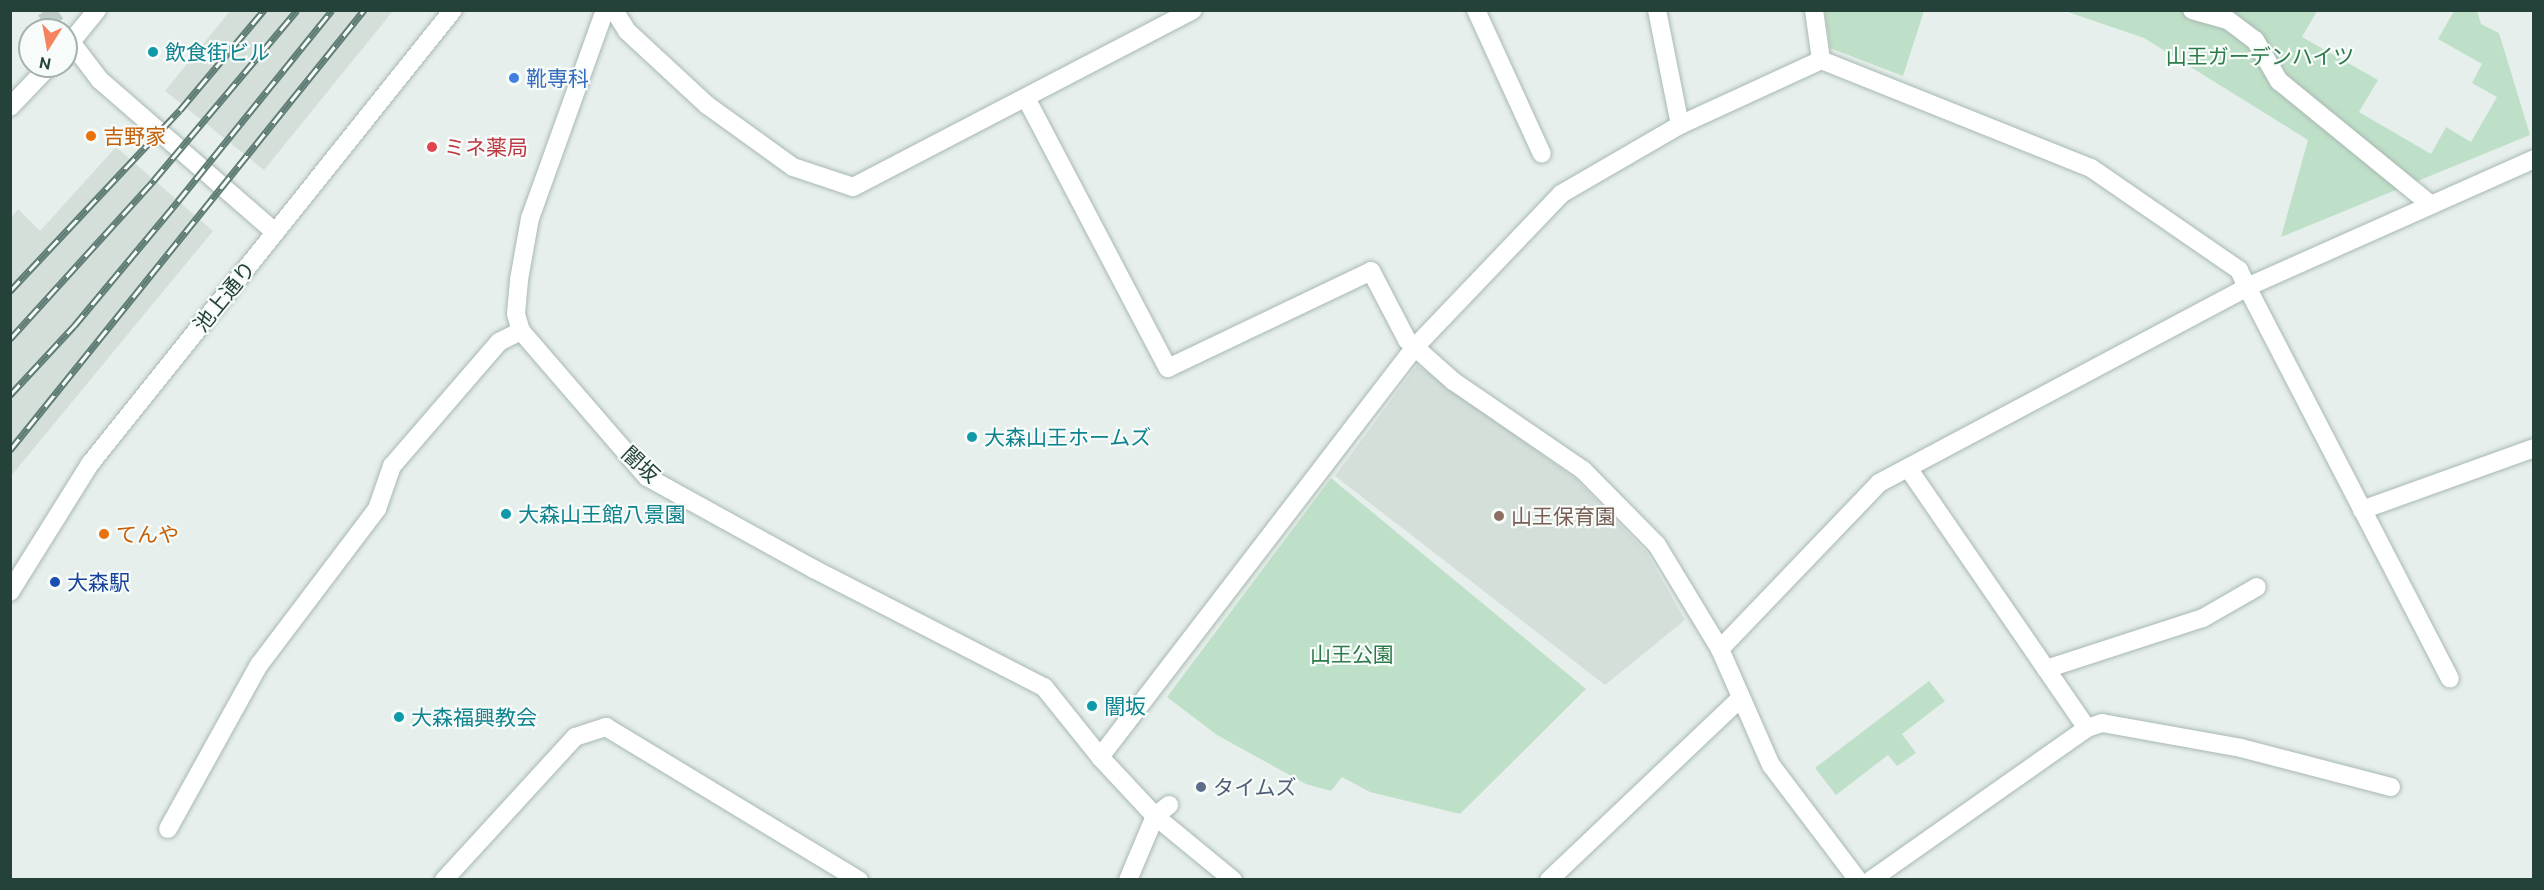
<!DOCTYPE html>
<meta charset="utf-8">
<style>
body{margin:0}
#map{position:relative;width:2544px;height:890px;overflow:hidden;background:#e6efeb;font-family:Ubuntu,"Noto Sans JP",sans-serif}
div>[style]{position:absolute}
.built>*{inset:0;background:#d4dfda}
.green>*{inset:0;background:#bfe0c8}
.pedestrian-tunnel>*{height:18px;margin-top:-9px;transform-origin:0;background:repeating-linear-gradient(90deg,#bfccc8 0 18px,transparent 0 27px)}
.roads{filter:drop-shadow(0 0 2px #a8b8b2) drop-shadow(0 0 2px #a8b8b2)}
.service>*{height:18px;margin:-9px;padding:0 9px;transform-origin:9px;border-radius:9px;background:#fff}
.pedestrian>*{height:18px;margin:-9px;padding:0 9px;transform-origin:9px;border-radius:9px;background:#fff}
.minor>*{height:18px;margin:-9px;padding:0 9px;transform-origin:9px;border-radius:9px;background:#fff}
.secondary>*{height:18px;margin:-9px;padding:0 9px;transform-origin:9px;border-radius:9px;background:#fff}
.rail>*{height:7px;margin-top:-3.5px;transform-origin:0;background:repeating-linear-gradient(90deg,#f7fbf9 0 14px,#5f7d75 0 28px);box-sizing:border-box;border-block:2px solid #5f7d75}
.dots>*{width:16px;height:16px;translate:-50% -50%;box-sizing:border-box;border:3px solid #f7fbf9;border-radius:50%}
span{translate:-50% -50%;white-space:nowrap;text-align:center;line-height:1.15;-webkit-text-stroke:4.5px #f7fbf9;paint-order:stroke}
.culture-label{font-size:21px;color:#0d838f}
.left{translate:0 -50%;text-align:left}
.park-label{font-size:21px;color:#2d7a4b}
.shop-label{font-size:21px;color:#366cbe}
.food-label{font-size:21px;color:#c56008}
.health-label{font-size:21px;color:#be3a42}
.street-label{font-size:21px;color:#24423a}
.education-label{font-size:21px;color:#785e54}
.transit-label{font-size:21px;color:#164399}
.service-label{font-size:21px;color:#4e5e75}
.frame{position:absolute;inset:0;border:12px solid #24423a;pointer-events:none}
.north{position:absolute;left:18px;top:18px;width:60px;height:60px;box-sizing:border-box;background:#f7fbf9;border:2px solid #a3b1ad;border-radius:50%;rotate:191deg;font-size:16px;font-weight:700;line-height:24px;text-align:center;color:#24423a}
.north::after{content:'';display:block;margin:auto;width:21px;height:27px;background:#f4845f;clip-path:polygon(50% 0,100% 100%,50% 72%,0 100%)}
</style>
<div id="map">
<div class="built">
<i style="clip-path:polygon(230px 11px,393px 11px,264px 170px,165px 91px)"></i>
<i style="clip-path:polygon(116px 147px,213px 231px,11px 476px,11px 218px,18px 209px,40px 231px)"></i>
<i style="clip-path:polygon(1417px 365px,1576px 479px,1647px 553px,1685px 620px,1605px 685px,1335px 476px)"></i>
</div>
<div class="green">
<i style="clip-path:polygon(1825px 11px,1924px 11px,1903px 76px,1830px 48px)"></i>
<i style="clip-path:polygon(2065px 11px,2317px 11px,2302px 37px,2378px 80px,2359px 112px,2431px 154px,2446px 127px,2471px 142px,2497px 97px,2472px 83px,2482px 64px,2438px 39px,2454px 11px,2477px 11px,2481px 24px,2499px 33px,2530px 135px,2281px 237px,2308px 140px,2144px 38px)"></i>
<i style="clip-path:polygon(1331px 478px,1586px 689px,1460px 814px,1370px 792px,1342px 777px,1331px 791px,1306px 784px,1217px 735px,1167px 697px)"></i>
<i style="clip-path:polygon(1929px 681px,1945px 701px,1902px 734px,1916px 753px,1897px 766px,1888px 755px,1836px 795px,1815px 768px)"></i>
</div>
<div class="pedestrian-tunnel">
<i style="left:45px;top:10px;width:26px;rotate:51deg"></i>
</div>
<div class="roads">
<div class="service">
<i style="left:1476px;top:10px;width:158px;rotate:65.4deg"></i>
<i style="left:1657px;top:10px;width:117px;rotate:78.7deg"></i>
<i style="left:1908px;top:468px;width:316px;rotate:55.5deg"></i>
<i style="left:2362px;top:510px;width:183px;rotate:-19.8deg"></i>
<i style="left:1720px;top:649px;width:230px;rotate:-46.2deg"></i>
<i style="left:1879px;top:483px;width:417px;rotate:-28deg"></i>
<i style="left:2247px;top:287px;width:441px;rotate:62.6deg"></i>
<i style="left:2046px;top:669px;width:165px;rotate:-18deg"></i>
<i style="left:2203px;top:618px;width:62px;rotate:-29.9deg"></i>
<i style="left:1155px;top:816px;width:18px;rotate:-38deg"></i>
<i style="left:1871px;top:880px;width:264px;rotate:-35.1deg"></i>
<i style="left:2087px;top:728px;width:16px;rotate:-18deg"></i>
<i style="left:2102px;top:723px;width:141px;rotate:10.2deg"></i>
<i style="left:2241px;top:748px;width:155px;rotate:14.6deg"></i>
</div>
<div class="pedestrian">
<i style="left:2192px;top:10px;width:37px;rotate:16deg"></i>
<i style="left:2228px;top:20px;width:34px;rotate:37deg"></i>
<i style="left:2255px;top:40px;width:48px;rotate:59.7deg"></i>
<i style="left:2279px;top:81px;width:196px;rotate:39.2deg"></i>
</div>
<div class="minor">
<i style="left:605px;top:10px;width:221px;rotate:109.8deg"></i>
<i style="left:530px;top:218px;width:63px;rotate:100.1deg"></i>
<i style="left:519px;top:280px;width:34px;rotate:95deg"></i>
<i style="left:516px;top:314px;width:18px;rotate:74deg"></i>
<i style="left:521px;top:331px;width:193px;rotate:49.2deg"></i>
<i style="left:647px;top:477px;width:191px;rotate:28.9deg"></i>
<i style="left:814px;top:569px;width:259px;rotate:27.2deg"></i>
<i style="left:1044px;top:687px;width:90px;rotate:51.3deg"></i>
<i style="left:1100px;top:757px;width:81px;rotate:47deg"></i>
<i style="left:1155px;top:816px;width:101px;rotate:39.4deg"></i>
<i style="left:614px;top:10px;width:25px;rotate:58deg"></i>
<i style="left:627px;top:31px;width:109px;rotate:42.8deg"></i>
<i style="left:707px;top:105px;width:106px;rotate:35.8deg"></i>
<i style="left:793px;top:167px;width:63px;rotate:18.4deg"></i>
<i style="left:853px;top:187px;width:383px;rotate:-27.5deg"></i>
<i style="left:1814px;top:10px;width:50px;rotate:82deg"></i>
<i style="left:71px;top:42px;width:48px;rotate:52.7deg"></i>
<i style="left:100px;top:80px;width:232px;rotate:41deg"></i>
<i style="left:66px;top:48px;width:49px;rotate:-50.8deg"></i>
<i style="left:1026px;top:98px;width:305px;rotate:62.3deg"></i>
<i style="left:1168px;top:368px;width:225px;rotate:-25.5deg"></i>
<i style="left:1371px;top:271px;width:78px;rotate:62.4deg"></i>
<i style="left:1407px;top:340px;width:62px;rotate:41.7deg"></i>
<i style="left:1453px;top:381px;width:158px;rotate:34.4deg"></i>
<i style="left:1583px;top:470px;width:105px;rotate:45.4deg"></i>
<i style="left:1657px;top:545px;width:122px;rotate:58.8deg"></i>
<i style="left:1720px;top:649px;width:127px;rotate:66.3deg"></i>
<i style="left:1771px;top:765px;width:144px;rotate:52.9deg"></i>
<i style="left:10px;top:107px;width:57px;rotate:-46.4deg"></i>
<i style="left:1100px;top:757px;width:517px;rotate:-52.47deg"></i>
<i style="left:1415px;top:347px;width:211px;rotate:-46.3deg"></i>
<i style="left:1561px;top:194px;width:138px;rotate:-30.1deg"></i>
<i style="left:1680px;top:125px;width:155px;rotate:-24.7deg"></i>
<i style="left:1821px;top:60px;width:291px;rotate:21.8deg"></i>
<i style="left:2091px;top:168px;width:180px;rotate:34.6deg"></i>
<i style="left:2239px;top:270px;width:19px;rotate:65deg"></i>
<i style="left:2247px;top:287px;width:314px;rotate:-24deg"></i>
<i style="left:168px;top:829px;width:188px;rotate:-61deg"></i>
<i style="left:259px;top:665px;width:196px;rotate:-52.9deg"></i>
<i style="left:377px;top:509px;width:46px;rotate:-70.8deg"></i>
<i style="left:392px;top:466px;width:164px;rotate:-49.2deg"></i>
<i style="left:499px;top:342px;width:25px;rotate:-27deg"></i>
<i style="left:444px;top:880px;width:194px;rotate:-47.5deg"></i>
<i style="left:575px;top:737px;width:33px;rotate:-18deg"></i>
<i style="left:606px;top:727px;width:296px;rotate:31.2deg"></i>
<i style="left:1128px;top:880px;width:69px;rotate:-67.1deg"></i>
<i style="left:1549px;top:880px;width:265px;rotate:-43.5deg"></i>
</div>
<div class="secondary">
<i style="left:10px;top:592px;width:151px;rotate:-58deg"></i>
<i style="left:90px;top:464px;width:581px;rotate:-51.36deg"></i>
</div>
</div>
<div class="rail">
<i style="left:10px;top:291px;width:248px;rotate:-46.8deg"></i>
<i style="left:180px;top:110px;width:131px;rotate:-50deg"></i>
<i style="left:10px;top:339px;width:215px;rotate:-47.8deg"></i>
<i style="left:154px;top:180px;width:222px;rotate:-49.9deg"></i>
<i style="left:10px;top:395px;width:94px;rotate:-47.2deg"></i>
<i style="left:74px;top:326px;width:163px;rotate:-50.2deg"></i>
<i style="left:178px;top:201px;width:245px;rotate:-51.1deg"></i>
<i style="left:10px;top:450px;width:565px;rotate:-51.18deg"></i>
</div>
<div class="dots">
<i style="left:153px;top:52px;background:#0f9aa8"></i>
<i style="left:514px;top:78px;background:#3f7fe0"></i>
<i style="left:91px;top:136px;background:#e8710a"></i>
<i style="left:432px;top:147px;background:#e0444e"></i>
<i style="left:972px;top:437px;background:#0f9aa8"></i>
<i style="left:506px;top:514px;background:#0f9aa8"></i>
<i style="left:1499px;top:516px;background:#8d6e63"></i>
<i style="left:104px;top:534px;background:#e8710a"></i>
<i style="left:55px;top:582px;background:#1a4fb4"></i>
<i style="left:1092px;top:706px;background:#0f9aa8"></i>
<i style="left:399px;top:717px;background:#0f9aa8"></i>
<i style="left:1201px;top:787px;background:#5c6f8a"></i>
</div>
<div class="culture-label">
<span class="left" style="left:165px;top:52px">飲食街ビル</span>
<span class="left" style="left:984px;top:437px">大森山王ホームズ</span>
<span class="left" style="left:518px;top:514px">大森山王館八景園</span>
<span class="left" style="left:1104px;top:706px">闇坂</span>
<span class="left" style="left:411px;top:717px">大森福興教会</span>
</div>
<div class="park-label">
<span style="left:2260px;top:56px">山王ガーデンハイツ</span>
<span style="left:1352px;top:654px">山王公園</span>
</div>
<div class="shop-label">
<span class="left" style="left:526px;top:78px">靴専科</span>
</div>
<div class="food-label">
<span class="left" style="left:103px;top:136px">吉野家</span>
<span class="left" style="left:116px;top:534px">てんや</span>
</div>
<div class="health-label">
<span class="left" style="left:444px;top:147px">ミネ薬局</span>
</div>
<div class="street-label">
<span style="left:224px;top:296px;rotate:-51deg">池上通り</span>
<span style="left:641px;top:464px;rotate:43deg">闇坂</span>
</div>
<div class="education-label">
<span class="left" style="left:1511px;top:516px">山王保育園</span>
</div>
<div class="transit-label">
<span class="left" style="left:67px;top:582px">大森駅</span>
</div>
<div class="service-label">
<span class="left" style="left:1213px;top:787px">タイムズ</span>
</div>
<div class="frame"></div>
<div class="north">N</div>
</div>
